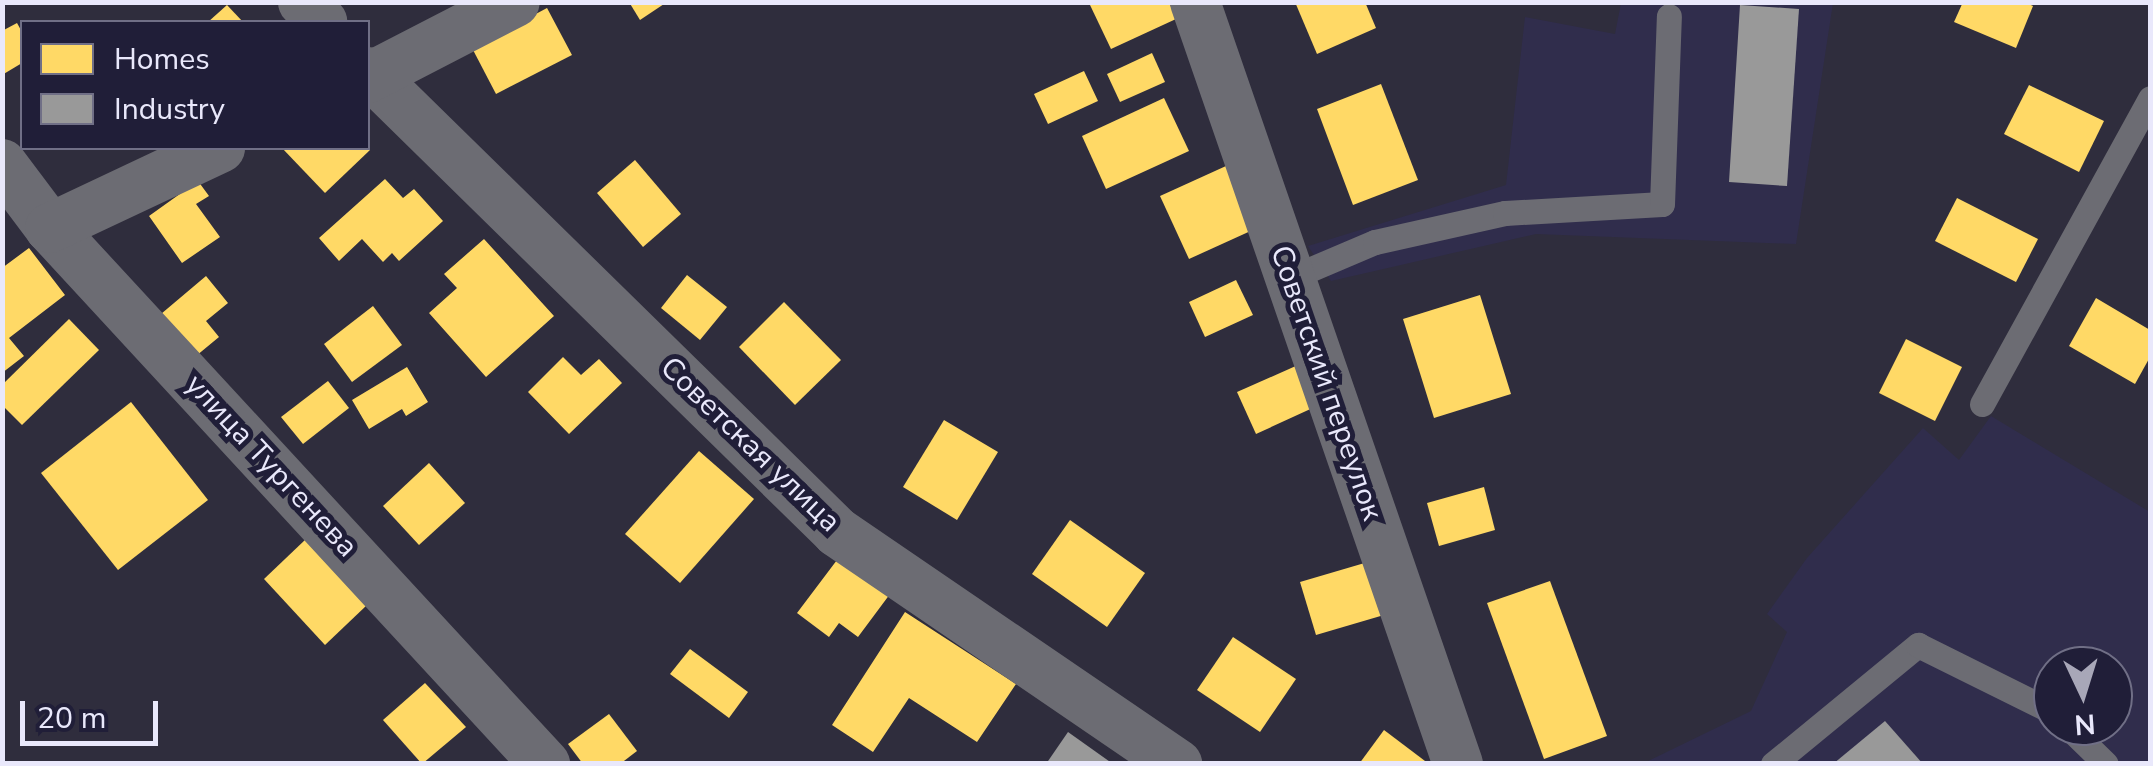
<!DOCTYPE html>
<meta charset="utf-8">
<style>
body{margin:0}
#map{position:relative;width:2153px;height:766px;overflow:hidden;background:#2f2d3d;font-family:"Nunito Sans",sans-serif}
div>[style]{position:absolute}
.built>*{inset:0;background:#302d4c}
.homes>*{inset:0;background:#ffd966}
.industry>*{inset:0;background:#999}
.service>*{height:25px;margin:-12.5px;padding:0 12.5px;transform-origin:12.5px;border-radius:12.5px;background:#6c6c73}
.minor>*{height:50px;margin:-25px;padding:0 25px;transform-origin:25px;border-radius:25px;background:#6c6c73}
span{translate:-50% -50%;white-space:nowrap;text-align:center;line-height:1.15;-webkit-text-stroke:10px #201e38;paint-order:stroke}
.street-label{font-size:30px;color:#e9e8fb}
.frame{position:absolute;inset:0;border:5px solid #e9e8fb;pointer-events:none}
.legend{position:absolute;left:20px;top:20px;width:350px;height:130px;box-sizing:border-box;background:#201e38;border:2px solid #706f86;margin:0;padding:12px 18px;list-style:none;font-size:30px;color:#e9e8fb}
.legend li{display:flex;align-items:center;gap:20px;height:50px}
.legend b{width:50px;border:2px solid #706f86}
.north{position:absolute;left:2033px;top:646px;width:100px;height:100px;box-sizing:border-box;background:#201e38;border:2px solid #706f86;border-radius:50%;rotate:176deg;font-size:28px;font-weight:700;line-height:40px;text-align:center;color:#e9e8fb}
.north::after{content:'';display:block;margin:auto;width:35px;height:45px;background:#a8a7b8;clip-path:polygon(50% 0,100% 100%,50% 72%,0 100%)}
.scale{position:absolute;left:20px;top:701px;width:138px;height:45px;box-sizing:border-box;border:5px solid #e9e8fb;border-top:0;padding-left:12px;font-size:30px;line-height:35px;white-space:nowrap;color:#e9e8fb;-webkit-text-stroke:8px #201e38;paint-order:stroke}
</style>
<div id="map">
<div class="built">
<i style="clip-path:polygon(1621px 3px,1833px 3px,1796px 244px,1536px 234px,1331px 281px,1308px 246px,1506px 185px,1525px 17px,1615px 34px)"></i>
<i style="clip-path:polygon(evenodd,1991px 416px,2150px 512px,2150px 763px,1642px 764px,1751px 711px,1787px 632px,1767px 614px,1807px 558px,1923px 428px,1959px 460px,1991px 416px,2053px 666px,2113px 666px,2113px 726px,2053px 726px,2053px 666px)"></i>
</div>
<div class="homes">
<i style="clip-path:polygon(629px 2px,667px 2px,640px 20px)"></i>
<i style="clip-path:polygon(1095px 2px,1169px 2px,1176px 19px,1111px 49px,1090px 5px)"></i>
<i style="clip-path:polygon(1295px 2px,1365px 2px,1376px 28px,1317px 54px)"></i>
<i style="clip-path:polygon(1963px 2px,2024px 2px,2033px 6px,2016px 48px,1954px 22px)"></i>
<i style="clip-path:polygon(227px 5px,243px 22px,208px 22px)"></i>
<i style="clip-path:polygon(547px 8px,572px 55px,496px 94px,472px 48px)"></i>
<i style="clip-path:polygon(17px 23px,22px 32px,22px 63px,2px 75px,2px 31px)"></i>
<i style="clip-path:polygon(1152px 53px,1165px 82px,1120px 102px,1107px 74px)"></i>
<i style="clip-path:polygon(1084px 71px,1098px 101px,1048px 124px,1034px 94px)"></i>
<i style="clip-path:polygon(1381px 84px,1418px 180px,1353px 205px,1317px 109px)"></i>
<i style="clip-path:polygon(2029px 85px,2104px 121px,2079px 172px,2004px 134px)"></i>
<i style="clip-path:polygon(1164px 98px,1189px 151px,1106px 189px,1082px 136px)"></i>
<i style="clip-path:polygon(282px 148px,368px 148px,370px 150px,325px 193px)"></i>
<i style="clip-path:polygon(635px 160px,681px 214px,643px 247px,597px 193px)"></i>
<i style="clip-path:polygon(1226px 166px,1255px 229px,1189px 259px,1160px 196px)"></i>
<i style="clip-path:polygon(385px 179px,403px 198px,414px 189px,443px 221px,399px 261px,392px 253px,383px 262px,362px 239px,339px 261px,319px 238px)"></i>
<i style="clip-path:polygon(198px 181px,209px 196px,196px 204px,220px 237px,182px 263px,149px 216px)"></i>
<i style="clip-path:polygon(1957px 198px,2038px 239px,2016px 282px,1935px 241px)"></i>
<i style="clip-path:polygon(484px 239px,554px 316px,486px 377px,429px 313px,457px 288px,444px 274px)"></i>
<i style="clip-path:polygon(29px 248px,65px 295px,9px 338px,24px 356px,2px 373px,2px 268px)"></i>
<i style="clip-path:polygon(687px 275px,727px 307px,700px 340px,661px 308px)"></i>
<i style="clip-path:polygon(206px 276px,228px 303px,206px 321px,219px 337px,196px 356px,161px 314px)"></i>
<i style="clip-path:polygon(1236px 280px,1253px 315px,1205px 337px,1189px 302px)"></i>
<i style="clip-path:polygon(1480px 295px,1511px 394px,1434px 418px,1403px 319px)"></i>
<i style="clip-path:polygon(2096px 298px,2150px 330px,2150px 357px,2135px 384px,2069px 346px)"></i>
<i style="clip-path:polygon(784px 302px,841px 360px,795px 405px,739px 347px)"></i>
<i style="clip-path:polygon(373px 306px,402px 345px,352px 382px,324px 344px)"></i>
<i style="clip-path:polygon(69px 319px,99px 350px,22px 425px,2px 405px,2px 385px)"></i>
<i style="clip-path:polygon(1906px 339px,1962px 367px,1935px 421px,1879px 393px)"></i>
<i style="clip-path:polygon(563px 357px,581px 375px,599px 359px,622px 383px,569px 434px,528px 392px)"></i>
<i style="clip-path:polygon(1298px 365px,1317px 406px,1256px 434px,1237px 392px)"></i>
<i style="clip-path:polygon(407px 367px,428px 402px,406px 416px,402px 409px,369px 429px,352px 400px)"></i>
<i style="clip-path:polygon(328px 381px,349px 408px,303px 444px,281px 417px)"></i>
<i style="clip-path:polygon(131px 402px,208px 500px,118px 570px,41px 473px)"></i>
<i style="clip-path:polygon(944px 420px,998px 452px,957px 520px,903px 487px)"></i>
<i style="clip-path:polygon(699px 451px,754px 499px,680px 583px,625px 534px)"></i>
<i style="clip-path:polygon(429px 463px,465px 503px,419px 545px,383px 506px)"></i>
<i style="clip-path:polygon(1484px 487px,1495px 530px,1439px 546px,1427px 503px)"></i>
<i style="clip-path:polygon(1070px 520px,1145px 573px,1107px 627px,1032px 574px)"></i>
<i style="clip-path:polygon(306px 539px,367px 605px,325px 645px,264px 579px)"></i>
<i style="clip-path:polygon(840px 556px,890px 594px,858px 637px,839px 623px,829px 637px,797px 613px)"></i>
<i style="clip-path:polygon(1368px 562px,1384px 615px,1316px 635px,1300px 582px)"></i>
<i style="clip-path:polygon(1550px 581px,1607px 736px,1544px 759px,1487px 603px)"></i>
<i style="clip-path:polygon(905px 612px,1016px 684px,977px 742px,909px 698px,873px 752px,832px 725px)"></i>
<i style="clip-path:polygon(1233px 637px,1296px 679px,1260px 732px,1197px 690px)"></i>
<i style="clip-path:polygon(690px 649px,748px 692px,729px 718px,670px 674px)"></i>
<i style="clip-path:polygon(425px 683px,466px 727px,422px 764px,383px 720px)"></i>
<i style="clip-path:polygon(609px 714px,637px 751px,620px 764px,583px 764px,568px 744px)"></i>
<i style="clip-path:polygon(1384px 730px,1429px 764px,1359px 764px)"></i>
</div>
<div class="industry">
<i style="clip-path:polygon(1740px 5px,1799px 9px,1787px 186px,1729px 182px)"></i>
<i style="clip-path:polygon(1885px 721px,1923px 764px,1833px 764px)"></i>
<i style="clip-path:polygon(1068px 732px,1113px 764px,1046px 764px)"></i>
</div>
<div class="service">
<i style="left:1290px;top:278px;width:92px;rotate:-23deg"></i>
<i style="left:1375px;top:242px;width:133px;rotate:-12.6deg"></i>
<i style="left:1505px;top:213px;width:157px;rotate:-3.3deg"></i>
<i style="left:1662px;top:204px;width:188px;rotate:-87.9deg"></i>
<i style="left:1982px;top:404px;width:349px;rotate:-61.2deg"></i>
<i style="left:2067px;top:726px;width:54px;rotate:44.3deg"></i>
<i style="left:1773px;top:764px;width:188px;rotate:-39.4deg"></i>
<i style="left:1918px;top:645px;width:151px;rotate:26.4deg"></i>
</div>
<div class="minor">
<i style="left:303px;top:2px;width:28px;rotate:46deg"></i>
<i style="left:1195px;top:2px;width:806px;rotate:70.96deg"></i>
<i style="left:368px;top:72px;width:657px;rotate:44.44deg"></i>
<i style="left:837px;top:532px;width:412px;rotate:34.3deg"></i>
<i style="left:368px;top:78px;width:165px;rotate:-27.3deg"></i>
<i style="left:2px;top:164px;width:80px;rotate:53.1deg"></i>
<i style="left:50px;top:228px;width:730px;rotate:47.28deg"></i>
<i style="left:50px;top:228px;width:188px;rotate:-25.2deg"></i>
</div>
<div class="street-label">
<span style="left:1326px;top:383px;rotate:71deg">Советский переулок</span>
<span style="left:750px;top:445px;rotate:44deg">Советская улица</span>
<span style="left:271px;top:466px;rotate:47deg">улица Тургенева</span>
</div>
<div class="frame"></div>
<ul class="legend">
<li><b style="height:28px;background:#ffd966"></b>Homes</li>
<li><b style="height:28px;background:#999"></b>Industry</li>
</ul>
<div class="north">N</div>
<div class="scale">20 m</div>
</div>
